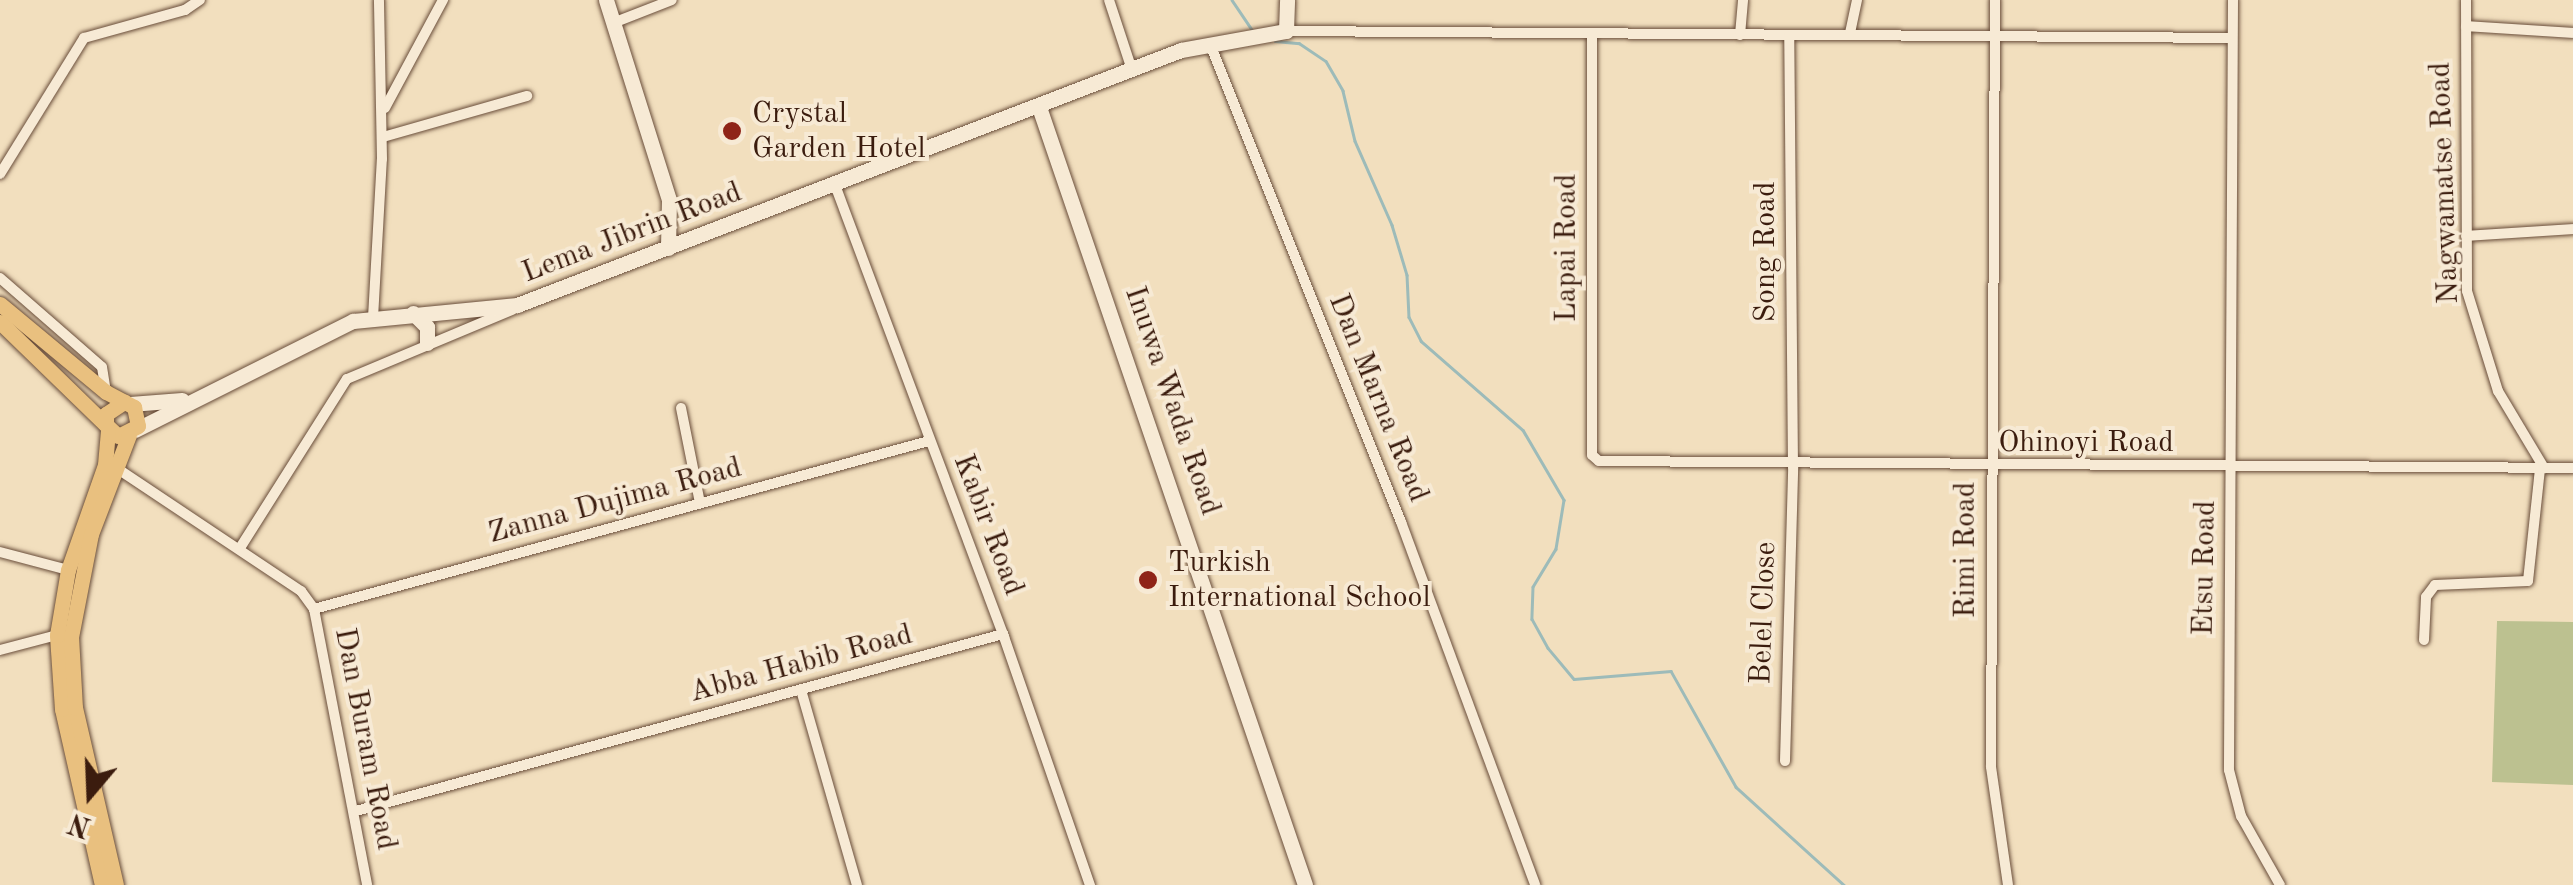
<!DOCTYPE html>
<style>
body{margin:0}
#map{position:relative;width:2573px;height:885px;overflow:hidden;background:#f2dfbe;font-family:"Old Standard TT",serif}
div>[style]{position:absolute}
.green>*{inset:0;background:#bcc190}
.stream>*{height:2.5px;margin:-1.25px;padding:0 1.25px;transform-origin:1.25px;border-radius:1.25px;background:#9dbbb9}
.roads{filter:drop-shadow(0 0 2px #694d3a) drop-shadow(0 0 2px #694d3a)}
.street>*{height:10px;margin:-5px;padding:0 5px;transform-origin:5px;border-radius:5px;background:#f7ead5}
.secondary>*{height:15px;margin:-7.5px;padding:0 7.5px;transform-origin:7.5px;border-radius:7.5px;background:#f7ead5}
.primary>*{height:15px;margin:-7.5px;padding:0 7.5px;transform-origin:7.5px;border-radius:7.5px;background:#e9c07f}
.dots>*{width:28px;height:28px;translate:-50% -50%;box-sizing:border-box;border:5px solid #f7ead5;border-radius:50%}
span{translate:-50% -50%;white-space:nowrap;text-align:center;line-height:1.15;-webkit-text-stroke:8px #f7ead5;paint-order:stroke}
.poi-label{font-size:30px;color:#3b1c0e}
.left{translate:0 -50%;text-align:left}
.street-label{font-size:30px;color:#3b1c0e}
.north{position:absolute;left:40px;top:745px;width:100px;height:100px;-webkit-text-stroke:8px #f7ead5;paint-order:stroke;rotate:199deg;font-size:28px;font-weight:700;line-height:40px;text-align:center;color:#3b1c0e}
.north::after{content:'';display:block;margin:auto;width:35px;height:45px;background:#3b1c0e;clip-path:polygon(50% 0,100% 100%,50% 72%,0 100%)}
</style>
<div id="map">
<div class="green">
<i style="clip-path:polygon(2497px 621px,2573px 622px,2573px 785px,2492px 782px)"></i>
</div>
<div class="stream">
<i style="left:1232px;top:0;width:36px;rotate:56deg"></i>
<i style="left:1275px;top:41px;width:24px;rotate:5deg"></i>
<i style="left:1299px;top:43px;width:32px;rotate:34deg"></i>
<i style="left:1326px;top:61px;width:34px;rotate:60deg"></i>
<i style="left:1343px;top:91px;width:51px;rotate:76.5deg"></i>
<i style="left:1355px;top:141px;width:92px;rotate:66.2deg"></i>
<i style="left:1392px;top:225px;width:52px;rotate:73.3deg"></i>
<i style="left:1407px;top:275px;width:42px;rotate:87.3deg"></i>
<i style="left:1409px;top:317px;width:27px;rotate:63deg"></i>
<i style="left:1421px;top:341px;width:135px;rotate:41.1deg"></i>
<i style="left:1523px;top:430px;width:81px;rotate:59.6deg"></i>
<i style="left:1564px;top:500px;width:50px;rotate:99.3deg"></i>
<i style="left:1556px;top:549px;width:44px;rotate:121.2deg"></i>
<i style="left:1533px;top:587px;width:32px;rotate:92deg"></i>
<i style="left:1532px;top:619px;width:33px;rotate:61deg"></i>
<i style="left:1548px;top:648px;width:40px;rotate:50deg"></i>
<i style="left:1574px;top:679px;width:97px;rotate:-4.7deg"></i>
<i style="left:1671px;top:671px;width:133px;rotate:60.7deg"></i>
<i style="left:1736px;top:787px;width:146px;rotate:42.2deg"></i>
</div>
<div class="roads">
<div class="street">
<i style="left:1109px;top:0;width:74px;rotate:71.8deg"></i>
<i style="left:1995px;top:0;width:767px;rotate:90.3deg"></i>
<i style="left:1991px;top:767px;width:119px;rotate:81.8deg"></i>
<i style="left:2233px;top:0;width:770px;rotate:90.3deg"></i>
<i style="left:2229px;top:770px;width:48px;rotate:75.4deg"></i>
<i style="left:2241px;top:816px;width:79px;rotate:60.5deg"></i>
<i style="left:2466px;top:0;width:291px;rotate:89.8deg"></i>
<i style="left:2467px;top:291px;width:105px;rotate:72.8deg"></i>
<i style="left:2498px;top:391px;width:90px;rotate:59.1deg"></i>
<i style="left:613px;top:23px;width:63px;rotate:-21.3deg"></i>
<i style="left:2466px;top:26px;width:107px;rotate:3.7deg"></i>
<i style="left:1286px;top:31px;width:946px;rotate:0.42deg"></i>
<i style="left:1592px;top:33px;width:422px;rotate:90deg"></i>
<i style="left:1592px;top:455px;width:9px;rotate:41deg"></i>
<i style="left:1599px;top:461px;width:974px;rotate:0.41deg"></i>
<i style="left:1850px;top:33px;width:34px;rotate:-78deg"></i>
<i style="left:1740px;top:35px;width:35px;rotate:-85deg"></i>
<i style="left:1210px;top:44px;width:515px;rotate:68.22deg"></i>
<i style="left:1401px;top:522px;width:387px;rotate:69.7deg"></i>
<i style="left:385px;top:108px;width:123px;rotate:-61.8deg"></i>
<i style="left:383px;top:137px;width:150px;rotate:-15.9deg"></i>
<i style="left:0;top:174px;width:160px;rotate:-58.3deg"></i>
<i style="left:84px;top:38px;width:105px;rotate:-15.5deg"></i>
<i style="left:185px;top:10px;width:18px;rotate:-34deg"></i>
<i style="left:835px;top:185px;width:483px;rotate:69.5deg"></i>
<i style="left:2466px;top:236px;width:107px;rotate:-3.7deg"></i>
<i style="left:0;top:278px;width:135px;rotate:41.1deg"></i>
<i style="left:102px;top:367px;width:25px;rotate:81deg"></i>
<i style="left:373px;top:318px;width:159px;rotate:-86.8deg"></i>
<i style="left:382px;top:159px;width:159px;rotate:-91.1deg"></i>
<i style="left:681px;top:408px;width:97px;rotate:78.7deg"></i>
<i style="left:115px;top:467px;width:224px;rotate:33.7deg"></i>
<i style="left:301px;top:591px;width:22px;rotate:54deg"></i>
<i style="left:314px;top:609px;width:281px;rotate:79.1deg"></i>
<i style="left:240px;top:548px;width:200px;rotate:-57.7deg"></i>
<i style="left:347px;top:379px;width:179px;rotate:-22.7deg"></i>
<i style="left:0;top:552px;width:70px;rotate:14.8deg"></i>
<i style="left:314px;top:609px;width:638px;rotate:-15.28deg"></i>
<i style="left:2424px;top:640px;width:43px;rotate:-87.3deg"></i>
<i style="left:2426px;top:597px;width:15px;rotate:-53deg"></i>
<i style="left:2435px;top:585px;width:93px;rotate:-2.5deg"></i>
<i style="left:2528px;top:581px;width:114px;rotate:-83.9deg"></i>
<i style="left:0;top:650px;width:59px;rotate:-14.7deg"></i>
<i style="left:801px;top:690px;width:203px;rotate:74deg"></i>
<i style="left:1785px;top:761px;width:294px;rotate:-88.4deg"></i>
<i style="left:1793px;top:467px;width:431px;rotate:-90.5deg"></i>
<i style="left:356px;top:811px;width:671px;rotate:-15.3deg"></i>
<i style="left:1003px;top:634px;width:266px;rotate:70.9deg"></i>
</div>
<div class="secondary">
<i style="left:606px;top:0;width:210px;rotate:72.5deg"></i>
<i style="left:669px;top:200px;width:48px;rotate:91.2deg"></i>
<i style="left:1039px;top:107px;width:822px;rotate:71.12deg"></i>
<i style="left:413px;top:313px;width:20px;rotate:45deg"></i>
<i style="left:427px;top:327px;width:16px;rotate:90deg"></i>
<i style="left:130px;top:404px;width:52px;rotate:-4.4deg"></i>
<i style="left:135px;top:430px;width:244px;rotate:-26.6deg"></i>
<i style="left:353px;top:321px;width:165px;rotate:-5.6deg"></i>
<i style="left:517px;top:305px;width:711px;rotate:-21.01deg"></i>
<i style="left:1181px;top:50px;width:107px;rotate:-10.3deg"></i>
<i style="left:1286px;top:31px;width:31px;rotate:-88deg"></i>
</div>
<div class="primary">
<i style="left:0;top:304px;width:138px;rotate:39.7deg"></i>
<i style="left:106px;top:392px;width:32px;rotate:28deg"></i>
<i style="left:134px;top:407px;width:19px;rotate:78deg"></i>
<i style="left:138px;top:426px;width:22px;rotate:153deg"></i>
<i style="left:118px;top:436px;width:16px;rotate:-137deg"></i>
<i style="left:106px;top:425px;width:11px;rotate:-90deg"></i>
<i style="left:106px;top:414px;width:22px;rotate:-34deg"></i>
<i style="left:0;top:322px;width:148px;rotate:44.2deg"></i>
<i style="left:102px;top:885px;width:180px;rotate:-102.8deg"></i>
<i style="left:62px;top:709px;width:74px;rotate:-93.9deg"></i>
<i style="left:57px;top:635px;width:66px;rotate:-80.4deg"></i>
<i style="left:68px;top:570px;width:111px;rotate:-70.6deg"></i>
<i style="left:105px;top:465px;width:35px;rotate:-85deg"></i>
<i style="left:116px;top:885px;width:182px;rotate:-103deg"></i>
<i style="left:75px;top:708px;width:71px;rotate:-93.2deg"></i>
<i style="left:71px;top:637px;width:105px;rotate:-79deg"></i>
<i style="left:91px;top:534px;width:106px;rotate:-69deg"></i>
</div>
</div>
<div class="dots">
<i style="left:732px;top:131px;background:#8f2418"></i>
<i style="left:1148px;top:580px;background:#8f2418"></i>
</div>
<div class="poi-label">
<span class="left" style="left:752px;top:131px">Crystal<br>Garden Hotel</span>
<span class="left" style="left:1168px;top:580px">Turkish<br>International School</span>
</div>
<div class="street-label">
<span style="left:2445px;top:183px;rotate:-92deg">Nagwamatse Road</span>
<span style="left:632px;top:233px;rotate:-21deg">Lema Jibrin Road</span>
<span style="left:1567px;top:248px;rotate:-90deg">Lapai Road</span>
<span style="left:1766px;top:252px;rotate:-90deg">Song Road</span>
<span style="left:1378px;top:398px;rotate:68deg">Dan Marna Road</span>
<span style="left:1172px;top:401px;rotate:71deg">Inuwa Wada Road</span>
<span style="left:2086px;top:443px">Ohinoyi Road</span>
<span style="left:615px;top:501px;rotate:-15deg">Zanna Dujima Road</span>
<span style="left:988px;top:525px;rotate:69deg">Kabir Road</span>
<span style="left:1966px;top:550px;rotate:-90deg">Rimi Road</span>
<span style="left:2205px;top:568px;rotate:-89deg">Etsu Road</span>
<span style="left:1764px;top:613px;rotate:-88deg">Belel Close</span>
<span style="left:801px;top:664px;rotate:-15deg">Abba Habib Road</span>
<span style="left:365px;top:739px;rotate:79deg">Dan Buram Road</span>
</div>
<div class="north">N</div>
</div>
